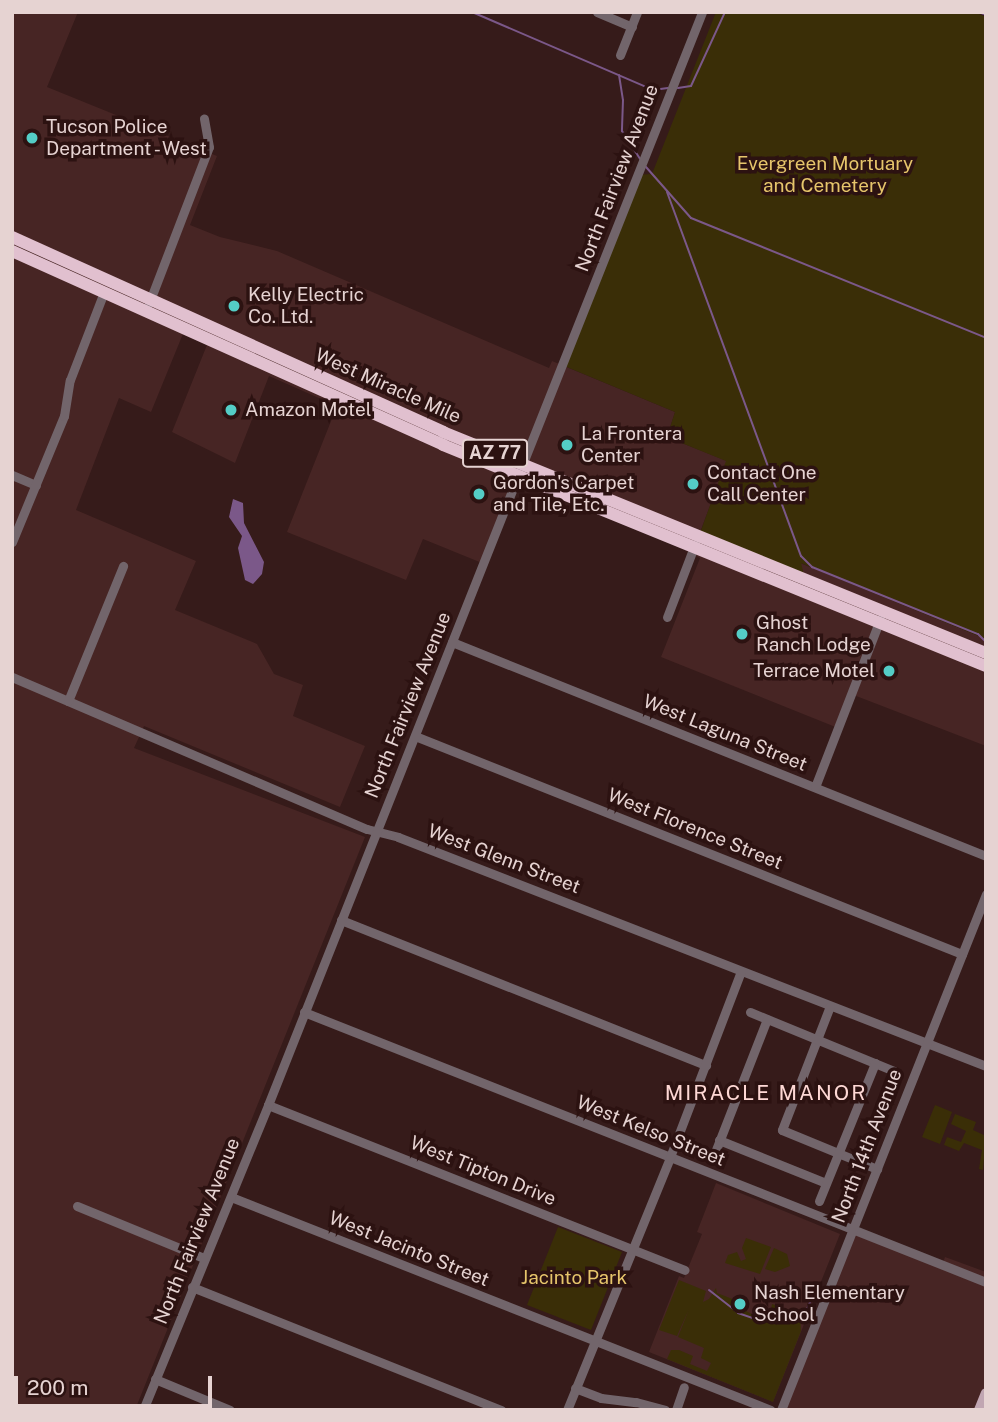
<!DOCTYPE html>
<style>
body{margin:0}
#map{position:relative;width:998px;height:1422px;overflow:hidden;background:#361b1a;font-family:"Public Sans",sans-serif}
div>[style]{position:absolute}
.built>*{inset:0;background:#472524}
.green>*{inset:0;background:#3a2e07}
.water>*{inset:0;background:#7b5889}
.stream>*{height:2px;margin:-1px;padding:0 1px;transform-origin:1px;border-radius:1px;background:#7b5889}
.minor>*{height:9px;margin:-4.5px;padding:0 4.5px;transform-origin:4.5px;border-radius:4.5px;background:#72656b}
.major>*{height:10px;margin:-5px;padding:0 5px;transform-origin:5px;border-radius:5px;background:#c1a6b2}
.highway>*{height:12px;margin:-6px;padding:0 6px;transform-origin:6px;border-radius:6px;background:#e1c0cf}
.dots>*{width:19px;height:19px;translate:-50% -50%;box-sizing:border-box;border:4px solid #2c1211;border-radius:50%}
span{translate:-50% -50%;white-space:nowrap;text-align:center;line-height:1.15;-webkit-text-stroke:7px #2c1211;paint-order:stroke}
.shield-label span{padding:2px 5px;background:#2c1211;border:2px solid;border-radius:5px;-webkit-text-stroke-width:0}
.shield-label{font-size:18px;color:#e6d3d2;font-weight:700}
.poi-label{font-size:19px;color:#e6d3d2}
.left{translate:0 -50%;text-align:left}
.right{translate:-100% -50%;text-align:right}
.park-label{font-size:19px;color:#e6c56b}
.street-label{font-size:19px;color:#e6d3d2}
.neighbourhood-label{font-size:21px;color:#fed8d5;letter-spacing:2px}
.frame{position:absolute;inset:0;border:14px solid #e6d3d2;pointer-events:none}
.scale{position:absolute;left:14px;top:1376px;width:198px;height:32px;box-sizing:border-box;border:4px solid #e6d3d2;border-top:0;padding-left:9px;font-size:21px;line-height:24px;white-space:nowrap;color:#e6d3d2;-webkit-text-stroke:5px #2c1211;paint-order:stroke}
</style>
<div id="map">
<div class="built">
<i style="clip-path:polygon(12px 12px,78px 12px,47px 87px,217px 156px,190px 225px,220px 237px,277px 251px,549px 368px,552px 361px,675px 412px,667px 437px,727px 461px,699px 535px,805px 578px,800px 563px,986px 639px,986px 746px,851px 694px,838px 728px,661px 657px,700px 558px,692px 554px,694px 547px,517px 475px,482px 563px,423px 539px,406px 580px,287px 532px,337px 406px,269px 376px,235px 463px,172px 432px,211px 335px,187px 324px,151px 412px,119px 398px,76px 510px,196px 561px,175px 610px,257px 644px,274px 674px,303px 685px,293px 716px,365px 746px,340px 807px,144px 726px,134px 748px,365px 837px,135px 1410px,12px 1410px)"></i>
<i style="clip-path:polygon(716px 1183px,840px 1234px,773px 1402px,649px 1352px,679px 1276px,684px 1278px,702px 1234px,697px 1232px)"></i>
<i style="clip-path:polygon(853px 1230px,942px 1265px,945px 1257px,986px 1272px,986px 1410px,781px 1410px)"></i>
</div>
<div class="green">
<i style="clip-path:polygon(716px 12px,974px 12px,986px 17px,986px 639px,801px 563px,805px 579px,699px 536px,726px 461px,667px 437px,675px 412px,562px 365px,637px 175px,652px 174px)"></i>
<i style="clip-path:polygon(935px 1105px,952px 1112px,940px 1144px,922px 1137px)"></i>
<i style="clip-path:polygon(955px 1114px,976px 1122px,973px 1130px,986px 1136px,983px 1170px,979px 1169px,982px 1150px,964px 1143px,959px 1151px,944px 1145px,947px 1137px,961px 1142px,966px 1131px,951px 1124px)"></i>
<i style="clip-path:polygon(558px 1227px,622px 1252px,591px 1330px,527px 1305px)"></i>
<i style="clip-path:polygon(746px 1238px,771px 1247px,760px 1274px,725px 1263px,728px 1255px,737px 1252px,741px 1261px,746px 1259px,742px 1248px)"></i>
<i style="clip-path:polygon(774px 1248px,787px 1254px,790px 1266px,775px 1272px,765px 1269px)"></i>
<i style="clip-path:polygon(679px 1280px,706px 1291px,703px 1302px,709px 1299px,716px 1288px,717px 1293px,748px 1305px,746px 1311px,759px 1318px,770px 1316px,772px 1304px,800px 1314px,801px 1331px,773px 1402px,667px 1359px,671px 1350px,679px 1350px,693px 1356px,690px 1364px,707px 1371px,711px 1363px,701px 1358px,704px 1348px,678px 1337px,689px 1309px,677px 1336px,659px 1330px)"></i>
</div>
<div class="water">
<i style="clip-path:polygon(233px 499px,243px 503px,244px 523px,264px 562px,262px 574px,253px 584px,245px 580px,238px 548px,242px 536px,229px 517px)"></i>
</div>
<div class="stream">
<i style="left:472px;top:12px;width:197px;rotate:23.3deg"></i>
<i style="left:653px;top:90px;width:15px;rotate:-8deg"></i>
<i style="left:979px;top:12px;width:8px;rotate:23deg"></i>
<i style="left:619px;top:75px;width:25px;rotate:81deg"></i>
<i style="left:623px;top:100px;width:31px;rotate:92deg"></i>
<i style="left:622px;top:131px;width:33px;rotate:57deg"></i>
<i style="left:678px;top:88px;width:13px;rotate:-9deg"></i>
<i style="left:691px;top:86px;width:81px;rotate:-65.3deg"></i>
<i style="left:646px;top:167px;width:68px;rotate:48.6deg"></i>
<i style="left:691px;top:218px;width:318px;rotate:22.1deg"></i>
<i style="left:667px;top:192px;width:388px;rotate:69.8deg"></i>
<i style="left:801px;top:556px;width:16px;rotate:45deg"></i>
<i style="left:812px;top:567px;width:179px;rotate:22deg"></i>
<i style="left:978px;top:634px;width:10px;rotate:45deg"></i>
<i style="left:709px;top:1290px;width:37px;rotate:38deg"></i>
<i style="left:738px;top:1313px;width:21px;rotate:19deg"></i>
<i style="left:758px;top:1320px;width:29px;rotate:6deg"></i>
<i style="left:787px;top:1323px;width:17px;rotate:-17deg"></i>
<i style="left:803px;top:1318px;width:30px;rotate:-66deg"></i>
</div>
<div class="minor">
<i style="left:597px;top:12px;width:38px;rotate:23deg"></i>
<i style="left:620px;top:55px;width:46px;rotate:-68.4deg"></i>
<i style="left:149px;top:303px;width:167px;rotate:-69deg"></i>
<i style="left:209px;top:147px;width:29px;rotate:-100deg"></i>
<i style="left:12px;top:475px;width:26px;rotate:23deg"></i>
<i style="left:12px;top:542px;width:136px;rotate:-67.6deg"></i>
<i style="left:64px;top:416px;width:36px;rotate:-81deg"></i>
<i style="left:70px;top:380px;width:94px;rotate:-68.9deg"></i>
<i style="left:667px;top:617px;width:78px;rotate:-69deg"></i>
<i style="left:452px;top:642px;width:575px;rotate:21.84deg"></i>
<i style="left:12px;top:677px;width:386px;rotate:23.2deg"></i>
<i style="left:367px;top:829px;width:32px;rotate:14deg"></i>
<i style="left:398px;top:837px;width:631px;rotate:21.28deg"></i>
<i style="left:68px;top:701px;width:146px;rotate:-67.8deg"></i>
<i style="left:415px;top:736px;width:589px;rotate:21.73deg"></i>
<i style="left:815px;top:787px;width:180px;rotate:-68.8deg"></i>
<i style="left:341px;top:920px;width:393px;rotate:21.7deg"></i>
<i style="left:830px;top:1006px;width:133px;rotate:111.2deg"></i>
<i style="left:782px;top:1130px;width:103px;rotate:22.3deg"></i>
<i style="left:304px;top:1012px;width:734px;rotate:21.6deg"></i>
<i style="left:750px;top:1012px;width:156px;rotate:22.3deg"></i>
<i style="left:268px;top:1105px;width:448px;rotate:21.6deg"></i>
<i style="left:719px;top:1140px;width:115px;rotate:21.9deg"></i>
<i style="left:712px;top:1160px;width:151px;rotate:-68.7deg"></i>
<i style="left:231px;top:1197px;width:580px;rotate:21.53deg"></i>
<i style="left:819px;top:1201px;width:149px;rotate:-67.9deg"></i>
<i style="left:77px;top:1206px;width:137px;rotate:22.3deg"></i>
<i style="left:192px;top:1287px;width:333px;rotate:21.7deg"></i>
<i style="left:155px;top:1379px;width:81px;rotate:22.5deg"></i>
<i style="left:575px;top:1388px;width:28px;rotate:21deg"></i>
<i style="left:601px;top:1398px;width:35px;rotate:7deg"></i>
<i style="left:636px;top:1402px;width:30px;rotate:15deg"></i>
<i style="left:143px;top:1410px;width:330px;rotate:-67.7deg"></i>
<i style="left:268px;top:1105px;width:1176px;rotate:-68.34deg"></i>
<i style="left:567px;top:1410px;width:273px;rotate:-67.8deg"></i>
<i style="left:670px;top:1157px;width:199px;rotate:-69.1deg"></i>
<i style="left:676px;top:1410px;width:24px;rotate:-71deg"></i>
<i style="left:781px;top:1410px;width:555px;rotate:-68.33deg"></i>
</div>
<div class="major">
<i style="left:979px;top:1410px;width:18px;rotate:-68deg"></i>
</div>
<div class="highway">
<i style="left:12px;top:237px;width:473px;rotate:24.3deg"></i>
<i style="left:443px;top:432px;width:586px;rotate:22.15deg"></i>
<i style="left:12px;top:251px;width:473px;rotate:24.2deg"></i>
<i style="left:443px;top:445px;width:586px;rotate:22.15deg"></i>
</div>
<div class="dots">
<i style="left:32px;top:138px;background:#54cdc6"></i>
<i style="left:234px;top:306px;background:#54cdc6"></i>
<i style="left:231px;top:410px;background:#54cdc6"></i>
<i style="left:567px;top:445px;background:#54cdc6"></i>
<i style="left:693px;top:484px;background:#54cdc6"></i>
<i style="left:479px;top:494px;background:#54cdc6"></i>
<i style="left:742px;top:634px;background:#54cdc6"></i>
<i style="left:889px;top:671px;background:#54cdc6"></i>
<i style="left:740px;top:1304px;background:#54cdc6"></i>
</div>
<div class="shield-label">
<span style="left:495px;top:453px">AZ 77</span>
</div>
<div class="poi-label">
<span class="left" style="left:46px;top:138px">Tucson Police<br>Department - West</span>
<span class="left" style="left:248px;top:306px">Kelly Electric<br>Co. Ltd.</span>
<span class="left" style="left:245px;top:410px">Amazon Motel</span>
<span class="left" style="left:581px;top:445px">La Frontera<br>Center</span>
<span class="left" style="left:707px;top:484px">Contact One<br>Call Center</span>
<span class="left" style="left:493px;top:494px">Gordon's Carpet<br>and Tile, Etc.</span>
<span class="left" style="left:756px;top:634px">Ghost<br>Ranch Lodge</span>
<span class="right" style="left:875px;top:671px">Terrace Motel</span>
<span class="left" style="left:754px;top:1304px">Nash Elementary<br>School</span>
</div>
<div class="park-label">
<span style="left:825px;top:175px">Evergreen Mortuary<br>and Cemetery</span>
<span style="left:574px;top:1278px">Jacinto Park</span>
</div>
<div class="street-label">
<span style="left:617px;top:178px;rotate:-69deg">North Fairview Avenue</span>
<span style="left:388px;top:386px;rotate:24deg">West Miracle Mile</span>
<span style="left:408px;top:705px;rotate:-68deg">North Fairview Avenue</span>
<span style="left:725px;top:733px;rotate:22deg">West Laguna Street</span>
<span style="left:695px;top:829px;rotate:22deg">West Florence Street</span>
<span style="left:504px;top:859px;rotate:21deg">West Glenn Street</span>
<span style="left:651px;top:1131px;rotate:22deg">West Kelso Street</span>
<span style="left:867px;top:1146px;rotate:-69deg">North 14th Avenue</span>
<span style="left:483px;top:1171px;rotate:22deg">West Tipton Drive</span>
<span style="left:197px;top:1231px;rotate:-68deg">North Fairview Avenue</span>
<span style="left:409px;top:1249px;rotate:22deg">West Jacinto Street</span>
</div>
<div class="neighbourhood-label">
<span style="left:766px;top:1093px">MIRACLE MANOR</span>
</div>
<div class="frame"></div>
<div class="scale">200 m</div>
</div>
